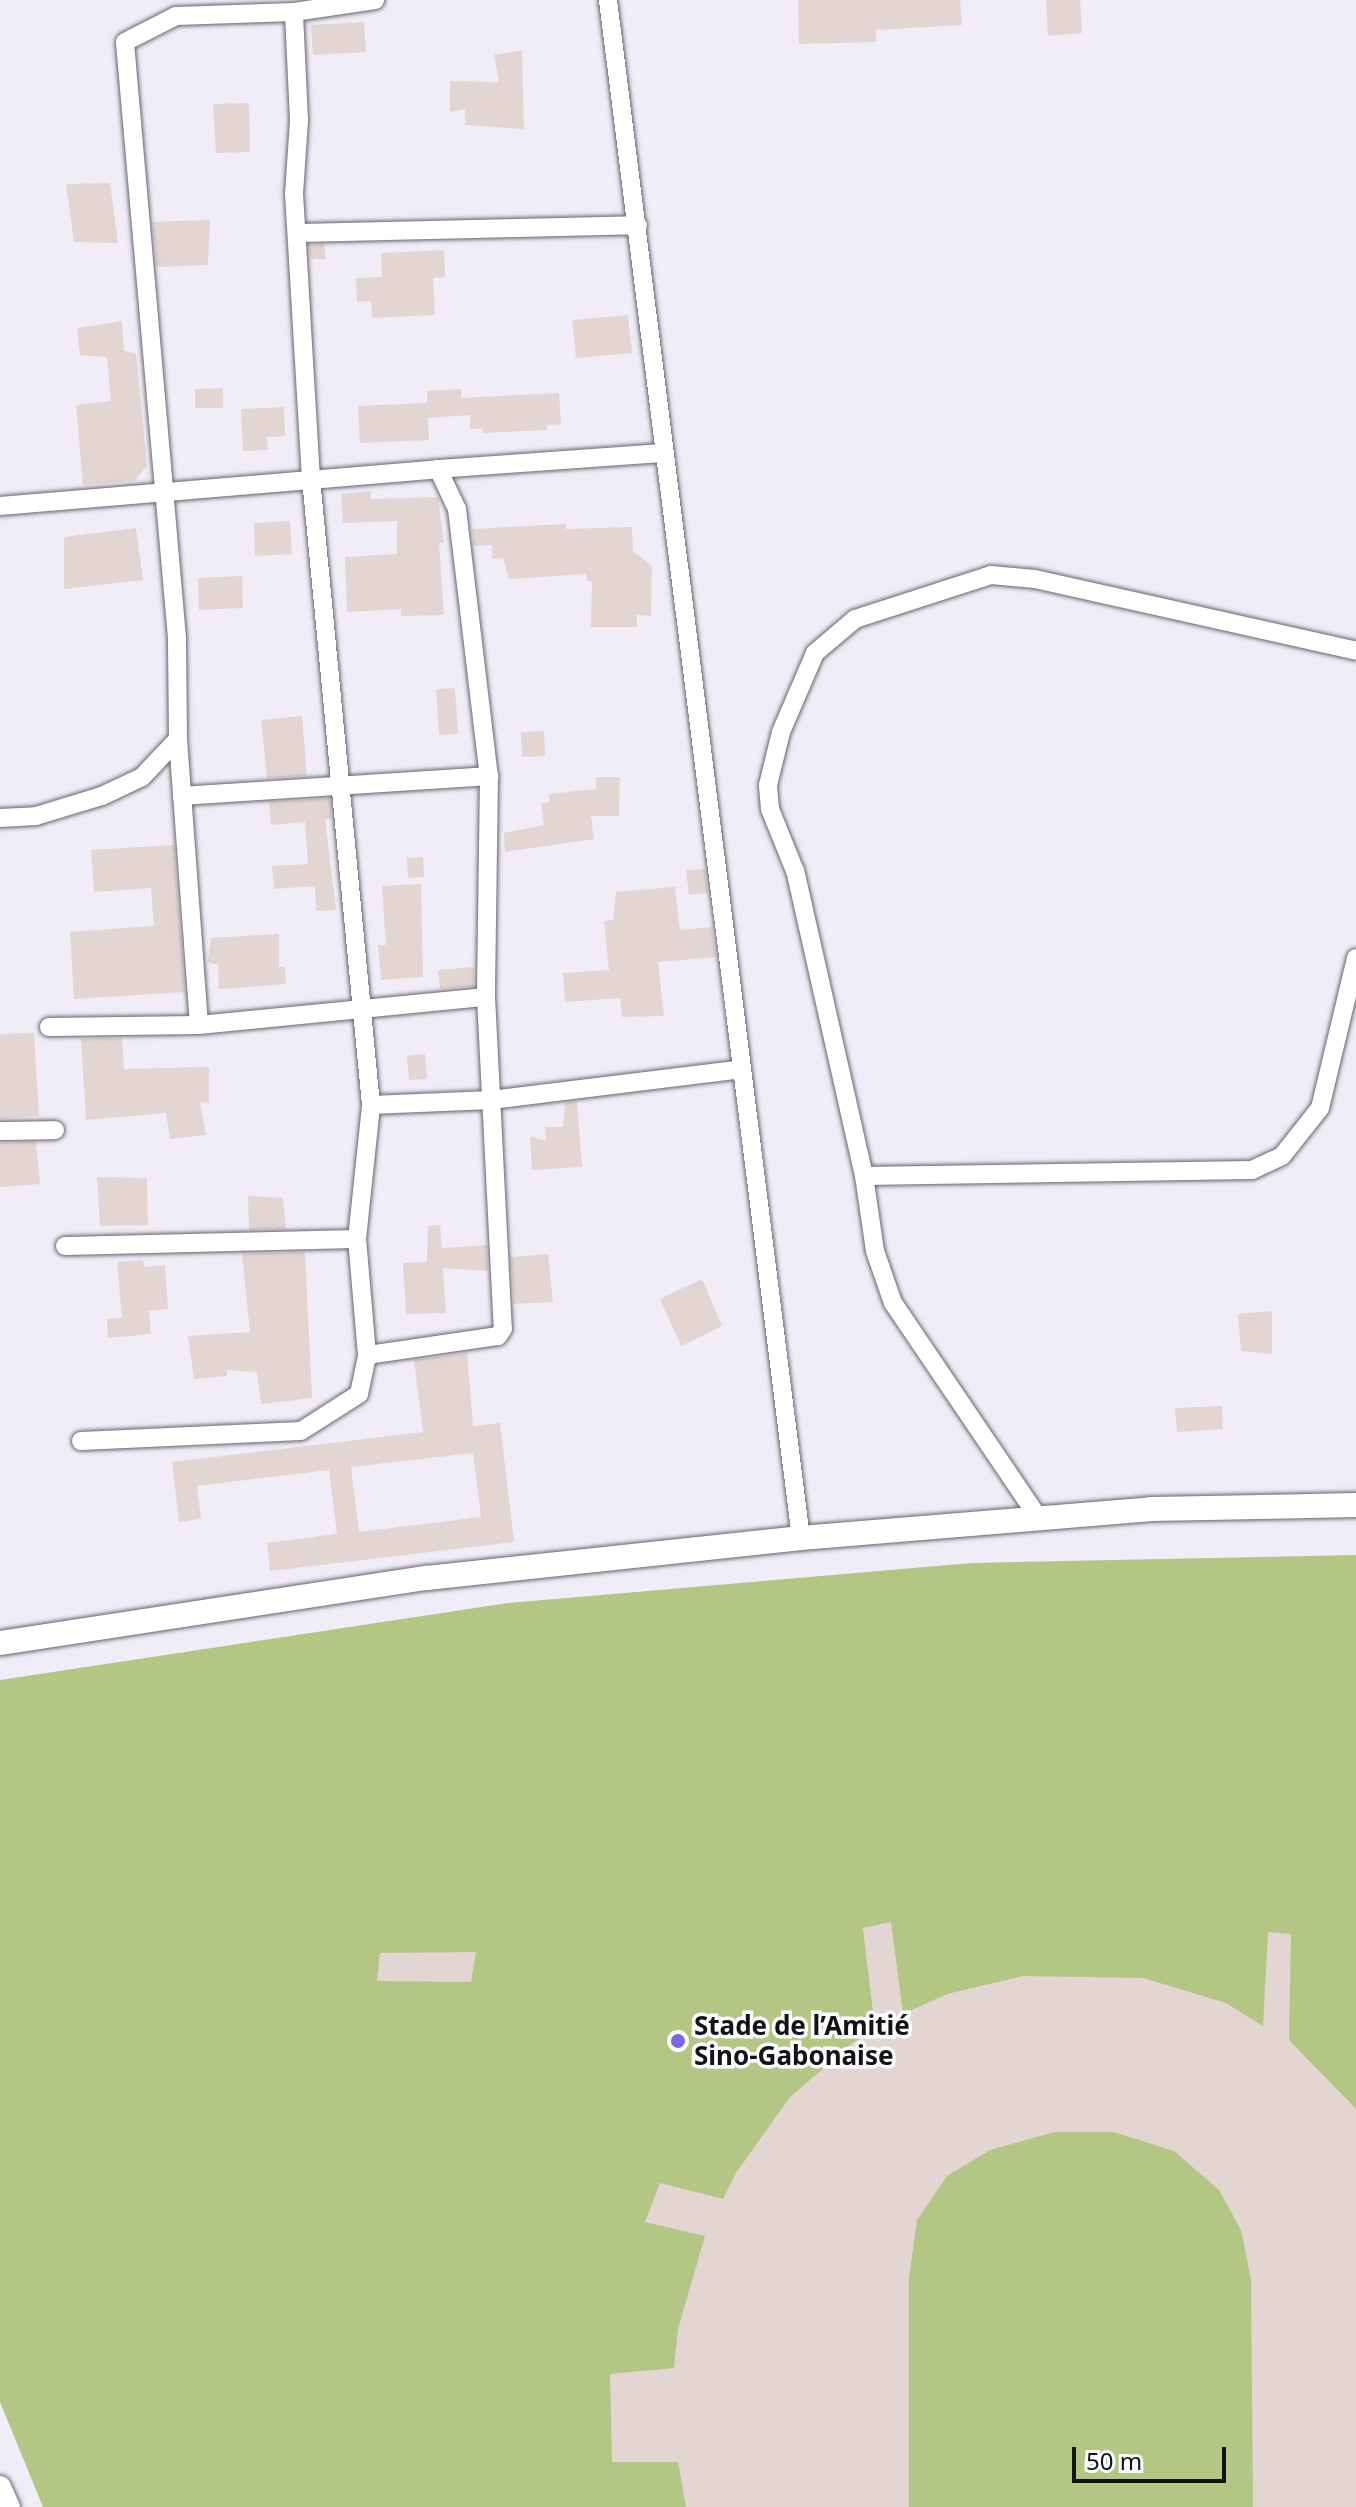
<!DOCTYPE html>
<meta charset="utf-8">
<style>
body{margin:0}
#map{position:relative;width:1356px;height:2507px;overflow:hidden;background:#f0edf9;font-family:"Noto Sans",sans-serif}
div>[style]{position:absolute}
.green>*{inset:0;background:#b4c683}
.building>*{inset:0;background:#e3d5d2}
.roads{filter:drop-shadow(0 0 2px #67646f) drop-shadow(0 0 2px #67646f)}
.minor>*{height:18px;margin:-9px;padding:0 9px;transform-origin:9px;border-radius:9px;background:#fff}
.tertiary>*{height:22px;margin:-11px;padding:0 11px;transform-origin:11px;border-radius:11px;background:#fff}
.secondary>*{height:24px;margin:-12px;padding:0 12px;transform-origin:12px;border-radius:12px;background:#fff}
.dots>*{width:22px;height:22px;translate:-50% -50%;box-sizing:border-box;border:4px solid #fcfcfe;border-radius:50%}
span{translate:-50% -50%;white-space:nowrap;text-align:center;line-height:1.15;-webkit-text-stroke:7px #fcfcfe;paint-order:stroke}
.poi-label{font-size:26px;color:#131216;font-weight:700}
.left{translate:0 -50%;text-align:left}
.scale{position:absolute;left:1072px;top:2447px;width:154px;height:36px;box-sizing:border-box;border:4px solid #131216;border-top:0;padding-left:10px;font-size:24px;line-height:28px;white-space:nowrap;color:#131216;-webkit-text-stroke:6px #fcfcfe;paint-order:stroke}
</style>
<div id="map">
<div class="green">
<i style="clip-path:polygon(1356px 1555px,1356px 2507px,43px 2507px,0 2402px,0 1680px,508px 1603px,972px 1563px)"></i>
</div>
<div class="building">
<i style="clip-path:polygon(798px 0,960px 0,962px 25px,876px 30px,876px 42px,799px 44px)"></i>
<i style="clip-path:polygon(1046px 0,1080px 0,1082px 33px,1048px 36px)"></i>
<i style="clip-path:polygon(364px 22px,366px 52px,313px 55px,311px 25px)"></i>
<i style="clip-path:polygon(522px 50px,524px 129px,465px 125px,465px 109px,450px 112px,450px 81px,499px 82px,494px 55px)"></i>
<i style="clip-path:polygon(249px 103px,250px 152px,216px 153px,213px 104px)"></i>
<i style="clip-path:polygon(110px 183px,118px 243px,74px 242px,66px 184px)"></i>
<i style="clip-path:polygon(210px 220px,208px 265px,157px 267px,153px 222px)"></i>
<i style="clip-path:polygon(324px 244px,326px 259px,310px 259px,309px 245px)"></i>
<i style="clip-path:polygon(444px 250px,445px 277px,433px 278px,435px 315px,372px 318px,371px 301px,357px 302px,356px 278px,382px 277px,381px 253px)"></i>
<i style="clip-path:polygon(628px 315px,632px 353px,576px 358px,572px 320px)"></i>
<i style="clip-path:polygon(122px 321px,124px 351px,136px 353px,147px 466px,134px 481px,83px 485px,76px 405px,111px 401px,107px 357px,80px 355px,77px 328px)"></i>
<i style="clip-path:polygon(223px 388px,223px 408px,195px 408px,195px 389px)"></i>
<i style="clip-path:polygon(461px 389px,461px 398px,559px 393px,561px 424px,547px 425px,547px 430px,483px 433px,482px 428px,470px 429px,470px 415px,428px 418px,429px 440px,360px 443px,358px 406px,427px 403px,427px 391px)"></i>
<i style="clip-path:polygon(284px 407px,285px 436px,267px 437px,268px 450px,243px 451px,241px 409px)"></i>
<i style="clip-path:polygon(371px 491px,371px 499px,438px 497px,444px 543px,439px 543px,444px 615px,401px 616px,401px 609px,347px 612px,345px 557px,397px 554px,397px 521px,343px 523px,341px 494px)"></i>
<i style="clip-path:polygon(290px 521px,292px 554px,255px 556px,254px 523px)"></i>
<i style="clip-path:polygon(566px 524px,566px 529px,632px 527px,633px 551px,652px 566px,651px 616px,637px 615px,637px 627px,591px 627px,592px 581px,587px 581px,587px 574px,509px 579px,503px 558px,492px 559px,492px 545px,474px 546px,472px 529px)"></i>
<i style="clip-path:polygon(136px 528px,143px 580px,64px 589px,64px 537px)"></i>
<i style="clip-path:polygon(242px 576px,243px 608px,199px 610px,198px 578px)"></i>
<i style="clip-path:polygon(455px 688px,458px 734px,439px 735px,436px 689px)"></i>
<i style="clip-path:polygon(302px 716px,307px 776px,267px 778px,261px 720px)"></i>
<i style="clip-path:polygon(544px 731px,545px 756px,522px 757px,521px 732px)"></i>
<i style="clip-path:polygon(596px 777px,620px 777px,619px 816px,591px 816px,594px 839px,505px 852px,504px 833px,544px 825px,541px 803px,550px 802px,549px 794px,596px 789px)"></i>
<i style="clip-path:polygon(330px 798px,332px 819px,325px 819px,336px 910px,316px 911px,315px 886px,274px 889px,272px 866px,308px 864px,305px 822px,271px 825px,269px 802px)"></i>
<i style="clip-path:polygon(174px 845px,185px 992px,74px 999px,70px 932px,154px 926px,151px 888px,94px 892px,91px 850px)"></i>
<i style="clip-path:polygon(423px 857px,424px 877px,408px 878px,407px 858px)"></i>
<i style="clip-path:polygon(705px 869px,708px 893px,689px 895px,686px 870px)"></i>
<i style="clip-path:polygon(421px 884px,423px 977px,381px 980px,378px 945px,386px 945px,382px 886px)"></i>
<i style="clip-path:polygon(675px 887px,680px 930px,712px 927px,716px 957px,658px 962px,664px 1016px,622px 1017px,620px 998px,565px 1002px,563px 973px,609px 970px,604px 921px,613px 920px,616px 892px)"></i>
<i style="clip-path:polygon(279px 934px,279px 967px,285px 967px,286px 984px,219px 989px,218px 965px,208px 962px,211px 938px)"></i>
<i style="clip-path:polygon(474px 967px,474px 986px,440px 989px,438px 970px)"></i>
<i style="clip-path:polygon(34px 1033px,39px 1116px,0 1119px,0 1034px)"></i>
<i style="clip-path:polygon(122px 1038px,124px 1069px,209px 1067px,209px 1103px,200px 1102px,206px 1135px,170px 1139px,166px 1113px,86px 1120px,81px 1039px)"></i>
<i style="clip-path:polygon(425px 1054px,427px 1079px,409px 1080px,407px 1056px)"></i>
<i style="clip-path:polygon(577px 1101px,582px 1167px,532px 1170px,530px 1136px,546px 1141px,545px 1127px,563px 1127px,565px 1103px)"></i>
<i style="clip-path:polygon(36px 1142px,40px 1184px,0 1187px,0 1143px)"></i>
<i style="clip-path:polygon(97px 1177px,147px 1178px,148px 1225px,100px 1226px)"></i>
<i style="clip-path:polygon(248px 1196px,283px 1198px,286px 1229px,249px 1230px)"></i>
<i style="clip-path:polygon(440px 1225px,442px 1248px,487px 1245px,488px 1271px,443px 1268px,446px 1313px,406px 1314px,403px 1263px,427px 1262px,428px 1226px)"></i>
<i style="clip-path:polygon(305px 1252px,312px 1398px,261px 1404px,257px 1372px,227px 1370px,227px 1376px,194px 1379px,188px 1336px,250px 1332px,242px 1254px)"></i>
<i style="clip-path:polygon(548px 1254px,553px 1302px,514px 1304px,511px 1257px)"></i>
<i style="clip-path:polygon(143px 1260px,144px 1267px,165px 1265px,168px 1309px,149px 1311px,151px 1334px,108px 1338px,107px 1319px,122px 1318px,117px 1262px)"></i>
<i style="clip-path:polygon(702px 1279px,722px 1326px,681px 1346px,660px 1299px)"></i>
<i style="clip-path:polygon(1272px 1311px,1272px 1354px,1241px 1351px,1238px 1314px)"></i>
<i style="clip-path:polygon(evenodd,467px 1353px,473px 1426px,500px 1423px,514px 1542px,270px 1571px,267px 1543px,337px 1534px,329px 1470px,197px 1486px,201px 1519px,179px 1522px,172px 1462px,423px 1432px,414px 1360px,467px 1353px,473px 1453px,481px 1517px,359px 1532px,351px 1467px,473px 1453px)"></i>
<i style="clip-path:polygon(1222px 1406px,1223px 1429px,1177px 1432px,1175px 1408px)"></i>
<i style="clip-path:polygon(891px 1922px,903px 2014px,947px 1994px,1023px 1976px,1143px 1978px,1226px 2003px,1263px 2026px,1268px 1932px,1291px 1934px,1289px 2040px,1356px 2109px,1356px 2507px,1253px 2507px,1251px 2279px,1241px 2230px,1219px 2190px,1174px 2151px,1114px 2132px,1054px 2132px,990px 2150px,947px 2176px,917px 2220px,909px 2278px,909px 2507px,686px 2507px,678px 2462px,612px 2462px,610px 2374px,674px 2368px,678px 2329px,705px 2236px,645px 2222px,660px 2183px,723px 2199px,736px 2173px,790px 2097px,854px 2042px,875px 2030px,863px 1928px)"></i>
<i style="clip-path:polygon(476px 1952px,471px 1982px,377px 1981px,380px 1953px)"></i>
</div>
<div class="roads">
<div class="minor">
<i style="left:608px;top:0;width:1550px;rotate:82.85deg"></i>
<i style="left:298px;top:233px;width:340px;rotate:-1.3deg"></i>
<i style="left:438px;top:469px;width:226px;rotate:-4.1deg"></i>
<i style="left:0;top:506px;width:440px;rotate:-4.8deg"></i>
<i style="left:438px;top:469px;width:44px;rotate:64.6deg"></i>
<i style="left:457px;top:509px;width:269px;rotate:83.2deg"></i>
<i style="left:489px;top:776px;width:221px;rotate:90.8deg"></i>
<i style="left:486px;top:997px;width:332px;rotate:87.1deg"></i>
<i style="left:503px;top:1329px;width:9px;rotate:126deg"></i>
<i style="left:498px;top:1336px;width:132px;rotate:171.7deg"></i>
<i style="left:182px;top:796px;width:308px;rotate:-3.7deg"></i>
<i style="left:0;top:818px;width:36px;rotate:-3deg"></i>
<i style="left:36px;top:816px;width:69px;rotate:-16.9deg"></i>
<i style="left:102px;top:796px;width:44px;rotate:-25.4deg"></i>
<i style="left:142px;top:777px;width:52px;rotate:-46.5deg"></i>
<i style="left:199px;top:1025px;width:287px;rotate:-94.2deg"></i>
<i style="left:178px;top:739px;width:101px;rotate:-90.6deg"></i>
<i style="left:177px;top:638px;width:598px;rotate:-94.99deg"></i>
<i style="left:125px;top:42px;width:57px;rotate:-27deg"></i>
<i style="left:176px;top:16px;width:118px;rotate:-1.9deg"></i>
<i style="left:294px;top:12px;width:82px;rotate:-8.4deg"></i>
<i style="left:49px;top:1027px;width:150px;rotate:-0.8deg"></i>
<i style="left:199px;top:1025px;width:288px;rotate:-5.6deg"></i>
<i style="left:371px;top:1105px;width:120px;rotate:-2.4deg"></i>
<i style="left:491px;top:1100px;width:253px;rotate:-7deg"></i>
<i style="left:0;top:1131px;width:55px;rotate:-1deg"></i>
<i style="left:864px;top:1176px;width:388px;rotate:-0.9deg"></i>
<i style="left:1252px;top:1170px;width:33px;rotate:-25deg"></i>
<i style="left:1282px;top:1156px;width:61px;rotate:-51.6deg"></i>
<i style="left:1320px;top:1108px;width:154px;rotate:-76.5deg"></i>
<i style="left:65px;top:1246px;width:292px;rotate:-1.4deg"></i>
<i style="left:81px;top:1441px;width:220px;rotate:-2.6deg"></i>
<i style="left:301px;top:1431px;width:69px;rotate:-32.5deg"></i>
<i style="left:359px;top:1394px;width:40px;rotate:-78deg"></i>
<i style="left:367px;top:1355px;width:116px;rotate:-94.9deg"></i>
<i style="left:357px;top:1239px;width:135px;rotate:-84deg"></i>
<i style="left:371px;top:1105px;width:629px;rotate:-95.47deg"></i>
<i style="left:311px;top:479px;width:286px;rotate:-93.4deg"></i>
<i style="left:294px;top:194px;width:74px;rotate:-86.1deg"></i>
<i style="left:299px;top:120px;width:108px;rotate:-92.7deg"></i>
<i style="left:1038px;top:1517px;width:258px;rotate:-124.1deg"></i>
<i style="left:893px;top:1303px;width:55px;rotate:-109.1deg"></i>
<i style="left:875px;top:1251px;width:76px;rotate:-98.3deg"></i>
<i style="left:864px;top:1176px;width:313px;rotate:-102.7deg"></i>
<i style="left:795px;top:871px;width:67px;rotate:-112deg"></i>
<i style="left:770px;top:809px;width:24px;rotate:-95deg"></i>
<i style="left:768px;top:785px;width:55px;rotate:-76.2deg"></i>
<i style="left:781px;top:732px;width:86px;rotate:-66.7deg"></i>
<i style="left:815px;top:653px;width:52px;rotate:-40.4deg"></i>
<i style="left:855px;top:619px;width:143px;rotate:-17.9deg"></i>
<i style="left:991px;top:575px;width:44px;rotate:5.2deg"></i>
<i style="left:1035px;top:579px;width:329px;rotate:12.6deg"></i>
</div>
<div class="tertiary">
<i style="left:0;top:2487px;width:22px;rotate:66deg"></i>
</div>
<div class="secondary">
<i style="left:0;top:1643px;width:432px;rotate:-8.7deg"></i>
<i style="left:427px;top:1578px;width:376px;rotate:-6.1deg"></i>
<i style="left:801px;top:1538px;width:352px;rotate:-4.7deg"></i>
<i style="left:1152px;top:1509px;width:204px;rotate:-1.1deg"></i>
</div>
</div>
<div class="dots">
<i style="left:678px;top:2041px;background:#7f67e3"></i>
</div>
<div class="poi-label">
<span class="left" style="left:694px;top:2041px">Stade de l’Amitié<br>Sino-Gabonaise</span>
</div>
<div class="scale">50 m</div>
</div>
